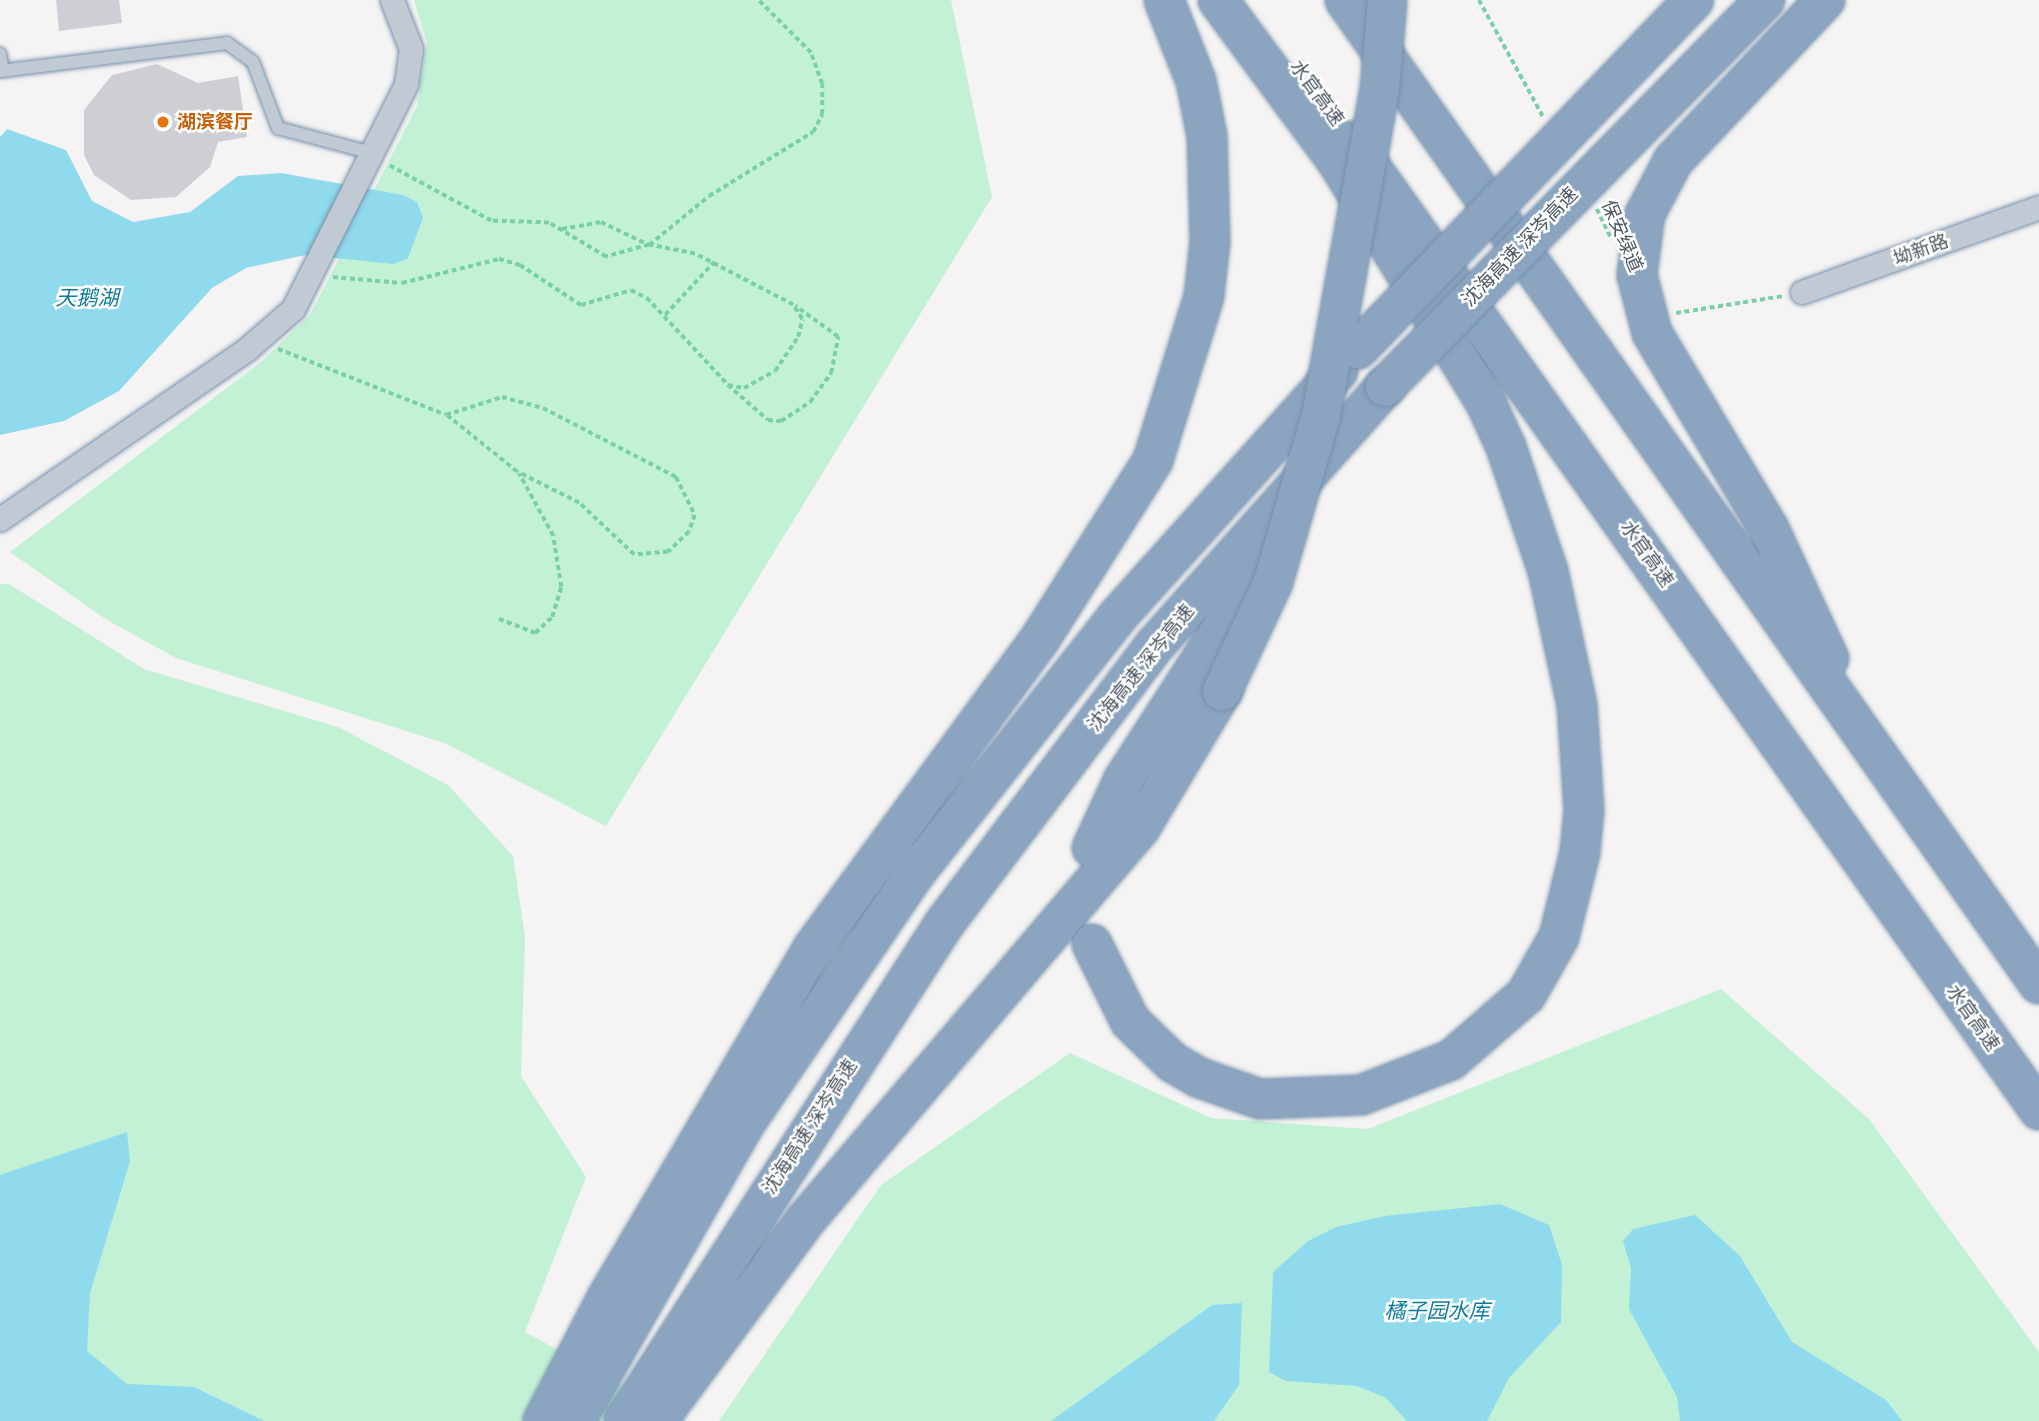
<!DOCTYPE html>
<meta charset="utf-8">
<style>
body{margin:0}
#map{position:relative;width:2039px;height:1421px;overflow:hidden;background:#f5f3f3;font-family:"Fira Sans Condensed","Noto Sans SC",sans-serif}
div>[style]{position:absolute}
.green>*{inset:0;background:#c3f1d5}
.water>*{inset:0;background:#90daee}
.building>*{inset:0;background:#cdcfd5}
.path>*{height:3.5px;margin-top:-1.75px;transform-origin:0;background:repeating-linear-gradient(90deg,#7ad0a6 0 5px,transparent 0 8.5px)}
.roads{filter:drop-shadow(0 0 2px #7690ad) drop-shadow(0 0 2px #7690ad)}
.service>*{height:12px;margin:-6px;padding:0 6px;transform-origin:6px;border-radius:6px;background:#c1cad2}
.minor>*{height:23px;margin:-11.5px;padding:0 11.5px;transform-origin:11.5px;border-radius:11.5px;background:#c1cad2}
.motorway>*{height:38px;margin:-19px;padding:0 19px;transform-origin:19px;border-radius:19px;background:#8ba5c1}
.bridges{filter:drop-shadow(0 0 2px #7690ad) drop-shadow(0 0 2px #7690ad)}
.motorway-bridge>*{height:38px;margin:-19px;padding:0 19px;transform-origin:19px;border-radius:19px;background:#8ba5c1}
.dots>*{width:19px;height:19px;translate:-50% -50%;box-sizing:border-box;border:4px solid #fff;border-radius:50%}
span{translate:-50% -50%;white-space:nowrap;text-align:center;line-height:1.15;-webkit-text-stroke:5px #fff;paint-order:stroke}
.street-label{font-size:19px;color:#4a5661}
.food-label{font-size:19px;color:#c56008;font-weight:700}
.left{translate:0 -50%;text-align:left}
.water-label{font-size:21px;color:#0c7c9b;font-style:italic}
</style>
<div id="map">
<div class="green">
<i style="clip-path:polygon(414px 0,951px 0,992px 197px,606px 826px,444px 743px,176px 658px,107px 620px,10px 552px,261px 362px,310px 315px,417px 106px,427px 43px)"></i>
<i style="clip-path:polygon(0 584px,9px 584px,144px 669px,338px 727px,448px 785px,513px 856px,525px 937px,521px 1076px,586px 1177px,525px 1332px,687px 1421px,0 1421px)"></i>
<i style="clip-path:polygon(1721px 989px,1869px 1119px,2039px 1352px,2039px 1421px,719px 1421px,881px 1185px,1070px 1053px,1211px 1118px,1368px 1129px)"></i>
</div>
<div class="water">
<i style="clip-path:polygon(7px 129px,66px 150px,92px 201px,133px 222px,190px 212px,238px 176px,281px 173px,403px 195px,417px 202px,423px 218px,408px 258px,394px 264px,305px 255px,246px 268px,212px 288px,119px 391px,64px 421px,0 435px,0 137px)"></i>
<i style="clip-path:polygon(127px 1132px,130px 1161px,90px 1293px,87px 1351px,127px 1384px,194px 1387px,264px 1421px,0 1421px,0 1175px)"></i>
<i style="clip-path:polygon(1500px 1204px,1549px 1225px,1562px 1265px,1561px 1322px,1509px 1378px,1487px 1421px,1407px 1421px,1386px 1398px,1357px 1386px,1286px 1381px,1269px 1372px,1273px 1272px,1308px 1241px,1336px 1227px,1385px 1216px)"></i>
<i style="clip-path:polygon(1695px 1215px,1740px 1256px,1792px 1342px,1886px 1400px,1902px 1421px,1680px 1421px,1677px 1397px,1629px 1309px,1631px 1268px,1623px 1241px,1633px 1229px)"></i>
<i style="clip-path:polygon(1242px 1303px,1239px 1385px,1214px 1421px,1051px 1421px,1212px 1305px)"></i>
</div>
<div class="building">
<i style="clip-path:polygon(56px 0,119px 0,122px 23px,59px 31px)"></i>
<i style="clip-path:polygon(157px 64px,198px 83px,238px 76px,247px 137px,218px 142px,210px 167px,176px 197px,131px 200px,94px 175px,84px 155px,84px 110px,112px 75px)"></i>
</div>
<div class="path">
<i style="left:1479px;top:0;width:135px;rotate:61.2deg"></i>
<i style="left:1597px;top:209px;width:34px;rotate:64deg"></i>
<i style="left:562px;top:229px;width:40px;rotate:-10deg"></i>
<i style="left:601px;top:222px;width:53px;rotate:25.6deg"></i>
<i style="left:649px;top:245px;width:77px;rotate:-39.2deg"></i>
<i style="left:709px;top:196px;width:122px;rotate:-31.6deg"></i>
<i style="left:813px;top:132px;width:20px;rotate:-63deg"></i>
<i style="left:822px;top:114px;width:30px;rotate:-90deg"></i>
<i style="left:822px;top:84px;width:33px;rotate:-110deg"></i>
<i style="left:811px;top:53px;width:75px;rotate:-135deg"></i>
<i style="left:333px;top:277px;width:69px;rotate:5deg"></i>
<i style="left:402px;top:283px;width:100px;rotate:-13.9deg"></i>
<i style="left:499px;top:259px;width:22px;rotate:16deg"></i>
<i style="left:520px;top:265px;width:73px;rotate:33.3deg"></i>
<i style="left:581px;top:305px;width:52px;rotate:-16.7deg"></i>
<i style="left:631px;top:290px;width:18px;rotate:27deg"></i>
<i style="left:647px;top:298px;width:119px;rotate:47deg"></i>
<i style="left:728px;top:385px;width:16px;rotate:11deg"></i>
<i style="left:744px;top:388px;width:35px;rotate:-29deg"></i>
<i style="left:775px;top:371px;width:41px;rotate:-55.9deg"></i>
<i style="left:798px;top:337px;width:18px;rotate:-77deg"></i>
<i style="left:802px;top:319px;width:17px;rotate:-123deg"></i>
<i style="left:793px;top:305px;width:110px;rotate:-152.5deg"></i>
<i style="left:695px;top:254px;width:47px;rotate:-168.9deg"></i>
<i style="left:649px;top:245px;width:45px;rotate:164.4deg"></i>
<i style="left:606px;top:257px;width:66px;rotate:-149.2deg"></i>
<i style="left:549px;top:223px;width:58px;rotate:-178deg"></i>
<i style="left:491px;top:221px;width:119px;rotate:-151.5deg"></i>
<i style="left:1676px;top:313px;width:108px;rotate:-9deg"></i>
<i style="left:665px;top:315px;width:72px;rotate:-47.2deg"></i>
<i style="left:278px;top:349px;width:180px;rotate:21.4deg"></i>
<i style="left:446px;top:415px;width:59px;rotate:-17.8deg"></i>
<i style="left:502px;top:397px;width:42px;rotate:15deg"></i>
<i style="left:543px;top:408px;width:150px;rotate:27.4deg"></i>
<i style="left:676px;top:477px;width:42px;rotate:63.4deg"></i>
<i style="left:695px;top:515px;width:18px;rotate:109deg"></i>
<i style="left:689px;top:532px;width:29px;rotate:136deg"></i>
<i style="left:668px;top:552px;width:34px;rotate:175deg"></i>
<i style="left:634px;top:555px;width:76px;rotate:-136.6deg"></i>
<i style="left:579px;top:503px;width:69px;rotate:-153.4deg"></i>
<i style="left:517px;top:472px;width:91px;rotate:-141.2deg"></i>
<i style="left:728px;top:385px;width:53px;rotate:41.2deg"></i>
<i style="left:768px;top:420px;width:13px;rotate:4deg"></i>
<i style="left:781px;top:421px;width:35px;rotate:-33deg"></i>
<i style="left:810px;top:402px;width:36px;rotate:-54deg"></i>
<i style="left:831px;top:373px;width:37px;rotate:-79deg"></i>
<i style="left:838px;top:337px;width:53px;rotate:-144.2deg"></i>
<i style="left:499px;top:619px;width:39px;rotate:21deg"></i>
<i style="left:535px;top:633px;width:23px;rotate:-43deg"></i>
<i style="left:552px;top:617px;width:31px;rotate:-73deg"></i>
<i style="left:561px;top:587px;width:52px;rotate:-98.9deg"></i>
<i style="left:553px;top:536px;width:71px;rotate:-118.7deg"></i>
</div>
<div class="roads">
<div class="service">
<i style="left:0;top:54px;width:17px;rotate:80deg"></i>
<i style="left:0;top:71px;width:229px;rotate:-7deg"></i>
<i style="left:227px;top:43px;width:32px;rotate:36deg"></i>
<i style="left:253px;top:62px;width:71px;rotate:69.3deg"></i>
<i style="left:278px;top:128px;width:97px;rotate:14.9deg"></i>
</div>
<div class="minor">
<i style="left:1802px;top:292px;width:252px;rotate:-19.7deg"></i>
<i style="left:0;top:519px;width:300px;rotate:-34.5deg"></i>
<i style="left:247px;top:349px;width:61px;rotate:-41deg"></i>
<i style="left:293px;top:309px;width:252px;rotate:-63.3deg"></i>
<i style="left:406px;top:84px;width:35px;rotate:-82deg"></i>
<i style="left:411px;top:49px;width:53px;rotate:-111.2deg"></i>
</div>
<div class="motorway">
<i style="left:1345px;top:0;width:1204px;rotate:54.81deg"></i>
<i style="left:1825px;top:0;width:221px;rotate:133.4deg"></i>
<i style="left:1673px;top:161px;width:60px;rotate:117.8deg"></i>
<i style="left:1645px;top:214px;width:62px;rotate:97.5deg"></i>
<i style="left:1637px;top:275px;width:60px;rotate:75.5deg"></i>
<i style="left:1652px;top:333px;width:228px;rotate:59.2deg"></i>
<i style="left:1769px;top:529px;width:143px;rotate:65.2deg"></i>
<i style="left:1352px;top:141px;width:1188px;rotate:54.66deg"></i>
<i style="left:1092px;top:848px;width:76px;rotate:-65.1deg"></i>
<i style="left:1124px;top:779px;width:293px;rotate:-57.1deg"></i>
<i style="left:1092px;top:944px;width:86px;rotate:63.7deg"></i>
<i style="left:1130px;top:1021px;width:59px;rotate:44.3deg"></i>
<i style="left:1172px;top:1062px;width:32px;rotate:30deg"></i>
<i style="left:1200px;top:1078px;width:64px;rotate:19.3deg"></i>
<i style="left:1260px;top:1099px;width:101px;rotate:-2.3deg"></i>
<i style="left:1361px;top:1095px;width:97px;rotate:-21.3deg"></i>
<i style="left:1451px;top:1060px;width:99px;rotate:-40.9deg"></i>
<i style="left:1526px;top:995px;width:67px;rotate:-60.4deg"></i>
<i style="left:1559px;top:937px;width:88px;rotate:-76.1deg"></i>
<i style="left:1580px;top:852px;width:42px;rotate:-84.6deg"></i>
<i style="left:1584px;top:810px;width:105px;rotate:-93.8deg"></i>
<i style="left:1577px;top:705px;width:137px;rotate:-102.2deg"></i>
<i style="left:1548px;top:571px;width:131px;rotate:-108.7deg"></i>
<i style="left:1506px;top:447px;width:48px;rotate:-114.4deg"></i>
<i style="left:1486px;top:403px;width:284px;rotate:-121.6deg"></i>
<i style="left:1337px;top:161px;width:200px;rotate:-126.5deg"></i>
<i style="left:543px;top:1421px;width:139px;rotate:-62.5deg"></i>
<i style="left:607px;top:1298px;width:406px;rotate:-59.5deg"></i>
<i style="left:813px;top:948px;width:383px;rotate:-53.7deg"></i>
<i style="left:1040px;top:639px;width:212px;rotate:-57.7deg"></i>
<i style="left:1153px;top:460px;width:172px;rotate:-72.7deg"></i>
<i style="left:1204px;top:296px;width:54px;rotate:-83.7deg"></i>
<i style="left:1210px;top:242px;width:106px;rotate:-91.6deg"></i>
<i style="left:1207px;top:136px;width:56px;rotate:-101.3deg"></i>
<i style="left:1196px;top:81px;width:87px;rotate:-111.6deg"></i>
<i style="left:575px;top:1421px;width:339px;rotate:-60.3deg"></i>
<i style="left:743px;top:1126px;width:306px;rotate:-55.8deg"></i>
<i style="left:915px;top:873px;width:326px;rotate:-51.7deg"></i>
<i style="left:1117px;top:617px;width:331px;rotate:-48.1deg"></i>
<i style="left:624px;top:1421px;width:591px;rotate:-57.22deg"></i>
<i style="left:944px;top:924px;width:351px;rotate:-52.9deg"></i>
<i style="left:1156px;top:644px;width:344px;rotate:-48.3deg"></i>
<i style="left:657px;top:1421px;width:247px;rotate:-53.5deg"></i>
<i style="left:804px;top:1222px;width:518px;rotate:-49.54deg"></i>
<i style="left:1140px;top:828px;width:160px;rotate:-59.1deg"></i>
</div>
</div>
<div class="bridges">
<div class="motorway-bridge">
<i style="left:1358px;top:349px;width:484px;rotate:-46.1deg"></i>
<i style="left:1385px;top:387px;width:542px;rotate:-45.52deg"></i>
<i style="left:1222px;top:691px;width:120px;rotate:-64.9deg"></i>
<i style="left:1273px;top:582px;width:173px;rotate:-73.9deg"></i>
<i style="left:1321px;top:416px;width:332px;rotate:-79.8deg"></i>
<i style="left:1380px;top:89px;width:89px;rotate:-85.5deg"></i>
</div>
</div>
<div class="dots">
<i style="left:163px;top:122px;background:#e8710a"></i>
</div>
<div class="street-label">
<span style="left:1317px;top:93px;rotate:54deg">水官高速</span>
<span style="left:1622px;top:236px;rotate:67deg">保安绿道</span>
<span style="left:1520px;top:247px;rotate:-46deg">沈海高速 深岑高速</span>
<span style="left:1921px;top:250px;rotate:-20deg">坳新路</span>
<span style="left:1647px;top:554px;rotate:55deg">水官高速</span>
<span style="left:1141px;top:668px;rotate:-51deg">沈海高速 深岑高速</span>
<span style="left:1973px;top:1018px;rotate:55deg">水官高速</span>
<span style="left:810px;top:1127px;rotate:-57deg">沈海高速 深岑高速</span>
</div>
<div class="food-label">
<span class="left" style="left:177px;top:122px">湖滨餐厅</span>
</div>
<div class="water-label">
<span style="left:87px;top:298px">天鹅湖</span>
<span style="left:1437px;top:1311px">橘子园水库</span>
</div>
</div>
